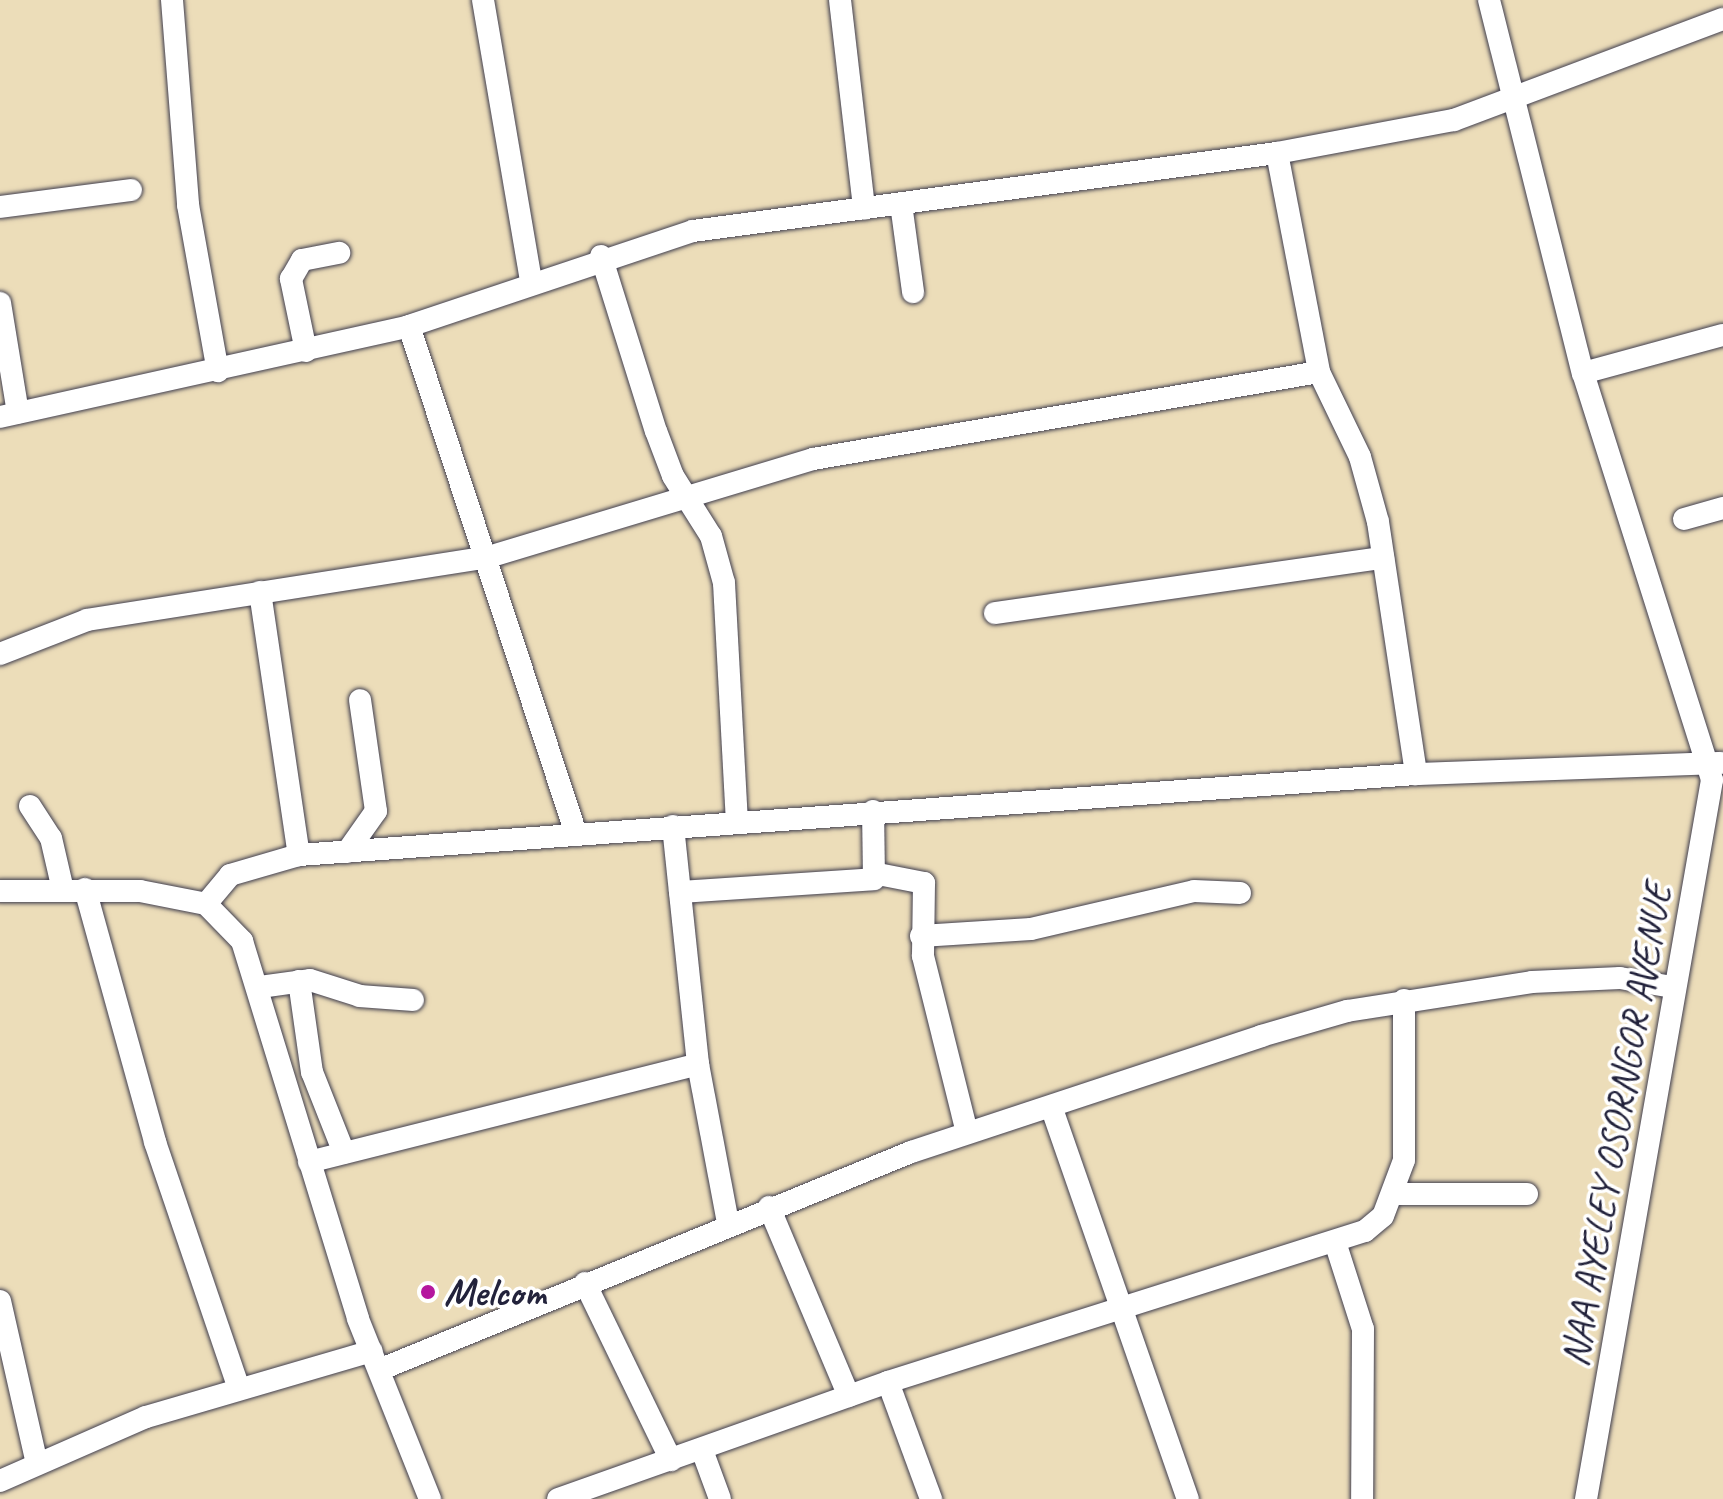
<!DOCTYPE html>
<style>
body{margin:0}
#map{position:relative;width:1723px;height:1499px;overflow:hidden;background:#ecddb9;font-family:Caveat,sans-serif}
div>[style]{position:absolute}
.roads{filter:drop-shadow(0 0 2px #403e4e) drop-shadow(0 0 2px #403e4e)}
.minor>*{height:22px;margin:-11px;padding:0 11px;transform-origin:11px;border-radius:11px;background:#fff}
.dots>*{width:22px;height:22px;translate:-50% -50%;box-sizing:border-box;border:4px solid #fff;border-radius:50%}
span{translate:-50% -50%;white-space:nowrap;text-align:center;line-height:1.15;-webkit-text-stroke:7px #fff;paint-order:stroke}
.street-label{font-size:40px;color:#22223b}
.poi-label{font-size:40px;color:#22223b;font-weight:700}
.left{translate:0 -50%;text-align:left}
</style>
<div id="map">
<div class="roads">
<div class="minor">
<i style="left:172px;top:0;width:206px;rotate:85.5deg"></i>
<i style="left:188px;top:205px;width:169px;rotate:79.8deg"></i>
<i style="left:483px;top:0;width:286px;rotate:80.3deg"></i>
<i style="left:840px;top:0;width:210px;rotate:83.4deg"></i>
<i style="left:1489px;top:0;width:385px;rotate:75.9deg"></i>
<i style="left:1583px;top:373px;width:427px;rotate:72.4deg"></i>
<i style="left:1712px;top:780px;width:730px;rotate:99.94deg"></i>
<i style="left:1277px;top:153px;width:223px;rotate:79.1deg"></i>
<i style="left:1319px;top:372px;width:94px;rotate:64.2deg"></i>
<i style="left:1360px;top:457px;width:67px;rotate:74.5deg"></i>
<i style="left:1378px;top:522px;width:255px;rotate:81.4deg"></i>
<i style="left:901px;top:204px;width:89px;rotate:82.2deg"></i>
<i style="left:0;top:207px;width:132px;rotate:-7.4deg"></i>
<i style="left:601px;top:256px;width:183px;rotate:72.6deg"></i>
<i style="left:656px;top:431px;width:48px;rotate:69.3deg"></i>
<i style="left:673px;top:476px;width:71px;rotate:57.7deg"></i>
<i style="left:711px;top:536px;width:49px;rotate:74.5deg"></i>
<i style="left:724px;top:583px;width:238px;rotate:86.9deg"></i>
<i style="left:0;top:303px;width:111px;rotate:80.7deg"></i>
<i style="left:409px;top:326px;width:535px;rotate:71.8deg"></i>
<i style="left:306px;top:351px;width:74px;rotate:-101.8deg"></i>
<i style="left:291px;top:279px;width:22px;rotate:-60deg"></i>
<i style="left:302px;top:260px;width:38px;rotate:-11deg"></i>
<i style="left:1583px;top:373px;width:145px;rotate:-15.2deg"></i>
<i style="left:0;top:417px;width:419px;rotate:-12.5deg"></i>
<i style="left:409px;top:326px;width:299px;rotate:-18.5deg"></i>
<i style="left:693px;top:231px;width:589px;rotate:-7.61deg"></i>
<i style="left:1277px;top:153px;width:180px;rotate:-10.6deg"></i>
<i style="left:1454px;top:120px;width:287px;rotate:-20.6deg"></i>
<i style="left:1684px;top:519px;width:41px;rotate:-15.8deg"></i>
<i style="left:260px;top:592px;width:266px;rotate:81.6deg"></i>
<i style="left:995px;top:613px;width:392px;rotate:-8.1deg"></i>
<i style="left:0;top:654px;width:93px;rotate:-21.3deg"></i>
<i style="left:87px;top:620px;width:403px;rotate:-8.9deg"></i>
<i style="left:485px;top:558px;width:343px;rotate:-16.8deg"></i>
<i style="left:813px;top:459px;width:513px;rotate:-9.76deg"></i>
<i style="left:30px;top:806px;width:38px;rotate:57deg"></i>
<i style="left:51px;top:838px;width:53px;rotate:77deg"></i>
<i style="left:673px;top:826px;width:239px;rotate:84deg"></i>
<i style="left:698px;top:1064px;width:162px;rotate:79.3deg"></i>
<i style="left:347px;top:852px;width:50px;rotate:-54.7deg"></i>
<i style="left:376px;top:811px;width:112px;rotate:-98.2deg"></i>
<i style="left:878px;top:874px;width:47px;rotate:11.1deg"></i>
<i style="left:924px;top:883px;width:73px;rotate:90.8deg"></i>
<i style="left:923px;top:956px;width:182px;rotate:76deg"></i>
<i style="left:85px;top:889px;width:263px;rotate:74.5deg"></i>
<i style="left:155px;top:1142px;width:258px;rotate:71.2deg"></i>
<i style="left:0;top:891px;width:140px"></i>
<i style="left:140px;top:891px;width:67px;rotate:11.1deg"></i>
<i style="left:206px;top:904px;width:52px;rotate:45.8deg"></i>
<i style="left:242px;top:941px;width:395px;rotate:72.9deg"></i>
<i style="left:358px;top:1319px;width:194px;rotate:68.2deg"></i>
<i style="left:680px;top:892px;width:194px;rotate:-3.8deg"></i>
<i style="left:874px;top:879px;width:68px;rotate:-90.8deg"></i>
<i style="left:206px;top:904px;width:38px;rotate:-50deg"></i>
<i style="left:230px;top:875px;width:72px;rotate:-16.2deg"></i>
<i style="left:299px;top:855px;width:1120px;rotate:-4.15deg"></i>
<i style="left:1416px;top:774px;width:305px;rotate:-2.1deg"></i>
<i style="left:921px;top:936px;width:110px;rotate:-3.6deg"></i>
<i style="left:1031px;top:929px;width:167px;rotate:-13.1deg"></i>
<i style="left:1194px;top:891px;width:46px;rotate:2.5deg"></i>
<i style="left:299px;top:981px;width:92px;rotate:81.9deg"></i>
<i style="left:312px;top:1072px;width:87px;rotate:68.4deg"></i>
<i style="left:260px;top:987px;width:50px;rotate:-8deg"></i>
<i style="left:310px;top:980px;width:52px;rotate:17.7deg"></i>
<i style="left:360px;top:996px;width:53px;rotate:4.3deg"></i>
<i style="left:1052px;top:1109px;width:413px;rotate:70.8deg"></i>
<i style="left:309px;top:1162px;width:401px;rotate:-14.1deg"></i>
<i style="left:1395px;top:1194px;width:132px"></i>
<i style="left:769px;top:1207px;width:205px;rotate:67.1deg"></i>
<i style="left:1336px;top:1245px;width:88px;rotate:72.2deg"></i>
<i style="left:1363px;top:1329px;width:170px;rotate:90.3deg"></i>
<i style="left:585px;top:1283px;width:197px;rotate:64.1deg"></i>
<i style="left:0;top:1301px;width:167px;rotate:77.2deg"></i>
<i style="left:379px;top:1370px;width:575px;rotate:-22.28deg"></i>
<i style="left:911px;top:1152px;width:369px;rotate:-18.3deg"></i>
<i style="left:1261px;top:1036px;width:90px;rotate:-16.2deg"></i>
<i style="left:1347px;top:1011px;width:187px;rotate:-8.9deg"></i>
<i style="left:1532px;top:982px;width:88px;rotate:-2.6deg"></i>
<i style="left:1620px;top:978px;width:53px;rotate:9.8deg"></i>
<i style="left:888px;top:1382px;width:125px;rotate:69.8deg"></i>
<i style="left:702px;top:1450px;width:52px;rotate:69.8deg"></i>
<i style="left:0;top:1481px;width:159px;rotate:-23.7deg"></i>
<i style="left:146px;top:1417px;width:235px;rotate:-16.3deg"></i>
<i style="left:558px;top:1499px;width:350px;rotate:-19.5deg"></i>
<i style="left:888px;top:1382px;width:500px;rotate:-17.57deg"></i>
<i style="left:1365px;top:1231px;width:23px;rotate:-40deg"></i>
<i style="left:1383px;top:1216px;width:60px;rotate:-69.4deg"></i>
<i style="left:1404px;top:1160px;width:160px;rotate:-90deg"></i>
</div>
</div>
<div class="dots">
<i style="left:428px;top:1292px;background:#b5179e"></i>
</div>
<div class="street-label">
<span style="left:1616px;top:1125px;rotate:-80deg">NAA AYELEY OSORNGOR AVENUE</span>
</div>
<div class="poi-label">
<span class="left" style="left:444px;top:1292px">Melcom</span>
</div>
</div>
